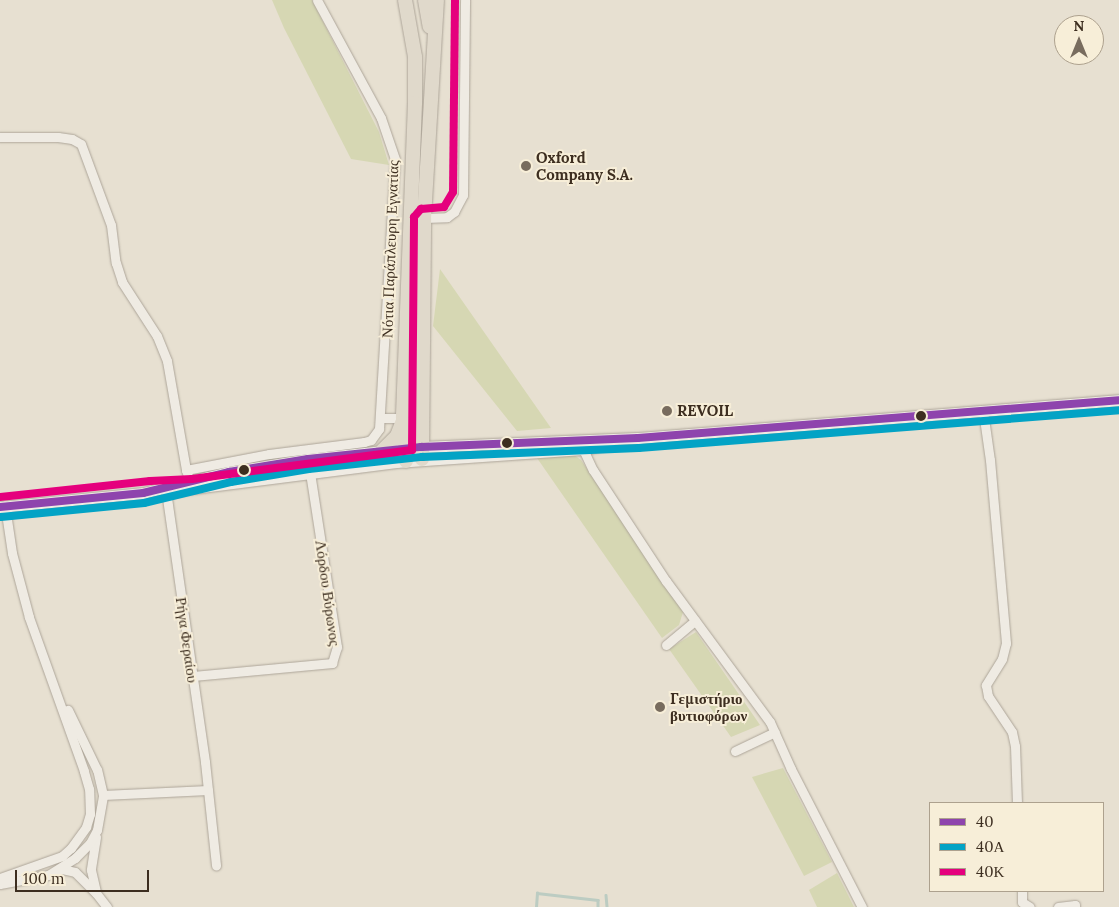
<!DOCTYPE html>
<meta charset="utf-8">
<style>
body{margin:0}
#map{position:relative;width:1119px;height:907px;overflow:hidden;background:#e7e0d1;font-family:Lora,serif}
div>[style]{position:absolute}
.green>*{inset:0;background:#d6d7b3}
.stream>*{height:2.5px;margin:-1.25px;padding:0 1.25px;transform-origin:1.25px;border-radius:1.25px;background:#bcccc2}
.roads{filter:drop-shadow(0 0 1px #ada599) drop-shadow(0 0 1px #ada599)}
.minor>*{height:9px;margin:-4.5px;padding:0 4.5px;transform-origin:4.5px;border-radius:4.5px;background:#efebe3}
.secondary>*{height:11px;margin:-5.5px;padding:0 5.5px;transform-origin:5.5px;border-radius:5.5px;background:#efebe3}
.trunk>*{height:14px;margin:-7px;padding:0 7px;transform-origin:7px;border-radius:7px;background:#e0d9cb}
.bus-1>*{height:8px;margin:-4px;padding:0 4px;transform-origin:4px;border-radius:4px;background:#8e44ad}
.bus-2>*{height:8px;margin:-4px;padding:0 4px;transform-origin:4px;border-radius:4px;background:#03a3c5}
.bus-3>*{height:8px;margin:-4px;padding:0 4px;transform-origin:4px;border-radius:4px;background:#e5007d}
.dots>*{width:14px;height:14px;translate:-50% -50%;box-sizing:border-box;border:2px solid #f7eed8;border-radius:50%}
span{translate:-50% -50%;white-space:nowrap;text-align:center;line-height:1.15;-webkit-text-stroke:4px #f7eed8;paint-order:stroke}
.poi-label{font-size:15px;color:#3d2e20;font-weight:700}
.left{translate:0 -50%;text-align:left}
.street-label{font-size:15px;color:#3d2e20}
.legend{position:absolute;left:929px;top:802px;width:175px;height:90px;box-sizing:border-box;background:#f7eed8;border:1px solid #ada18e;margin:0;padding:6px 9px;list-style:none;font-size:15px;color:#3d2e20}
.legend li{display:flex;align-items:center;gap:10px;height:25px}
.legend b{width:25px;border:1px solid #ada18e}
.north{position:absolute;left:1054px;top:15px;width:50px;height:50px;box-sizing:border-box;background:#f7eed8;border:1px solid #ada18e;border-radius:50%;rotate:0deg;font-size:14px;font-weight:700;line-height:20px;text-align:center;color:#3d2e20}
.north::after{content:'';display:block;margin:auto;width:18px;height:22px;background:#786c5e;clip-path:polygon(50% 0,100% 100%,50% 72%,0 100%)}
.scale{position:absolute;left:15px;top:870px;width:134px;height:22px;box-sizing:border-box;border:2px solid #3d2e20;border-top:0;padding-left:6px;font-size:15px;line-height:18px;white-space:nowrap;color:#3d2e20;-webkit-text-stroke:4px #f7eed8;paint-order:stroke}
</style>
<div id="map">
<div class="green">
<i style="clip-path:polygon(272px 0,312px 0,379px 132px,389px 165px,351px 159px,284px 28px)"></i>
<i style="clip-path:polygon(440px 269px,551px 428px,517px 431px,433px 326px)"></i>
<i style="clip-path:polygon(570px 452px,581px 460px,683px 612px,679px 625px,662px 638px,537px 458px)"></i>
<i style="clip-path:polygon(696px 632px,760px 725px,731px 737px,669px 649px)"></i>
<i style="clip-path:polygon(783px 768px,832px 862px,804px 876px,752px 777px)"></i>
<i style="clip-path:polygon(837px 873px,854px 907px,817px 907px,809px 890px)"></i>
</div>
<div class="stream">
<i style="left:606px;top:895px;width:12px;rotate:85deg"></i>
<i style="left:536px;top:907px;width:14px;rotate:-86deg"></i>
<i style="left:537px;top:893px;width:61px;rotate:6.5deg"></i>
<i style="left:598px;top:900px;width:7px;rotate:90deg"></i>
</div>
<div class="roads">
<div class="minor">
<i style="left:0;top:137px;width:58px"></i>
<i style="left:58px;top:137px;width:14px;rotate:8deg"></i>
<i style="left:72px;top:139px;width:10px;rotate:29deg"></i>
<i style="left:81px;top:144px;width:86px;rotate:69.7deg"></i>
<i style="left:111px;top:225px;width:38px;rotate:83deg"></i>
<i style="left:116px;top:263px;width:20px;rotate:72deg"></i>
<i style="left:122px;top:282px;width:64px;rotate:57.1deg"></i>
<i style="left:157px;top:336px;width:27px;rotate:68deg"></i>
<i style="left:167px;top:361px;width:111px;rotate:80.1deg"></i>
<i style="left:424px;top:218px;width:23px;rotate:-2deg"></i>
<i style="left:447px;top:217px;width:9px;rotate:-36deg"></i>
<i style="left:454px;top:212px;width:19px;rotate:-62deg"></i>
<i style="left:463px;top:195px;width:195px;rotate:-89.4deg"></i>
<i style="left:983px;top:411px;width:49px;rotate:81.9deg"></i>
<i style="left:990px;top:460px;width:184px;rotate:85deg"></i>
<i style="left:1006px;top:643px;width:16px;rotate:104deg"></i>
<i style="left:1002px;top:659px;width:31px;rotate:122deg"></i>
<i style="left:986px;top:685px;width:11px;rotate:80deg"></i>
<i style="left:988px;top:696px;width:43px;rotate:56.3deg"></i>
<i style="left:1012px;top:732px;width:14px;rotate:78deg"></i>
<i style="left:1015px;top:746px;width:57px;rotate:88deg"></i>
<i style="left:381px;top:418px;width:22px"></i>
<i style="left:583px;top:449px;width:23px;rotate:65deg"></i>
<i style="left:593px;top:470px;width:133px;rotate:56.7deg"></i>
<i style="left:666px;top:581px;width:175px;rotate:53.6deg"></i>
<i style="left:770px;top:722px;width:51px;rotate:65.9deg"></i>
<i style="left:791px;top:769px;width:155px;rotate:62.8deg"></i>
<i style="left:191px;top:486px;width:17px;rotate:-107deg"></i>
<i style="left:186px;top:470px;width:85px;rotate:-10.9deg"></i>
<i style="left:269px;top:454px;width:96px;rotate:-7.2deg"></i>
<i style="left:364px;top:442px;width:7px;rotate:-16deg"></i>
<i style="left:371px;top:440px;width:14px;rotate:-54deg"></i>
<i style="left:379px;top:429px;width:270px;rotate:-86.6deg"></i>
<i style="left:395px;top:159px;width:43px;rotate:-108.9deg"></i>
<i style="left:381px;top:118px;width:134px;rotate:-118.5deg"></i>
<i style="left:166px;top:491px;width:274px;rotate:81.8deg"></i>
<i style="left:205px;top:762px;width:104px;rotate:83.9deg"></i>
<i style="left:666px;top:645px;width:38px;rotate:-40deg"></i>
<i style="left:193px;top:676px;width:140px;rotate:-5.3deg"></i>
<i style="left:332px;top:663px;width:17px;rotate:-73deg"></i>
<i style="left:337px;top:647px;width:177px;rotate:-98.8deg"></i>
<i style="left:735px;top:751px;width:44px;rotate:-25.4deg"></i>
<i style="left:103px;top:795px;width:105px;rotate:-2.7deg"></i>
<i style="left:96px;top:837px;width:33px;rotate:99deg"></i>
<i style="left:91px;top:870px;width:23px;rotate:77deg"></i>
<i style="left:57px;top:871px;width:5px;rotate:-22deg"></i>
<i style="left:62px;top:869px;width:13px;rotate:13deg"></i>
<i style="left:75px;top:872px;width:30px;rotate:45deg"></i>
<i style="left:96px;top:893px;width:18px;rotate:52deg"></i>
<i style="left:0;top:878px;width:66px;rotate:-19.5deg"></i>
<i style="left:62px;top:856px;width:12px;rotate:-42deg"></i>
<i style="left:71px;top:848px;width:26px;rotate:-54deg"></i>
<i style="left:86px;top:827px;width:14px;rotate:-73deg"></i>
<i style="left:90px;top:814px;width:25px;rotate:-92deg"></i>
<i style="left:89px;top:789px;width:19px;rotate:-106deg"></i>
<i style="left:84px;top:771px;width:164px;rotate:-109.7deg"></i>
<i style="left:29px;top:617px;width:66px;rotate:-104.9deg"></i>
<i style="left:12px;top:553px;width:48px;rotate:-98.5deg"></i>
<i style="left:0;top:884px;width:49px;rotate:-10.6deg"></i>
<i style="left:48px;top:875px;width:32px;rotate:-32deg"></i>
<i style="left:75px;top:858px;width:21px;rotate:-45deg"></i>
<i style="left:90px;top:843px;width:15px;rotate:-62deg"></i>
<i style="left:97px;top:830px;width:36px;rotate:-80deg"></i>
<i style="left:103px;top:795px;width:26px;rotate:-103deg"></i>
<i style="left:97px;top:770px;width:67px;rotate:-115.8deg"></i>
<i style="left:1022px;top:891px;width:11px;rotate:90deg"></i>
<i style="left:1022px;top:902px;width:9px;rotate:32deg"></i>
<i style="left:1058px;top:907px;width:17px;rotate:-7deg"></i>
<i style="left:1075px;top:905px;width:2px;rotate:90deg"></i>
</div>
<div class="secondary">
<i style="left:170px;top:491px;width:228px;rotate:-7.3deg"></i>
<i style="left:396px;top:462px;width:187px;rotate:-4deg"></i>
<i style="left:583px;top:449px;width:26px;rotate:-11deg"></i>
<i style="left:0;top:507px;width:144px;rotate:-5.6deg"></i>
<i style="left:143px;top:493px;width:89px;rotate:-13.7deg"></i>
<i style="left:229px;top:472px;width:80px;rotate:-9.3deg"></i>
<i style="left:308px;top:459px;width:114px;rotate:-6.1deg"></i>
<i style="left:421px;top:447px;width:217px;rotate:-2.4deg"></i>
<i style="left:638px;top:438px;width:482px;rotate:-4.5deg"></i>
</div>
<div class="trunk">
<i style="left:405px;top:0;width:58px;rotate:80deg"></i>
<i style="left:415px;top:57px;width:46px;rotate:90deg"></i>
<i style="left:415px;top:103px;width:315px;rotate:92.2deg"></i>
<i style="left:403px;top:418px;width:43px;rotate:86deg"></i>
<i style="left:425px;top:0;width:27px;rotate:80deg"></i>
<i style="left:382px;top:451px;width:21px;rotate:-45deg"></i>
<i style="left:397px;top:436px;width:14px;rotate:-69deg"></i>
<i style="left:422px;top:459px;width:241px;rotate:-89.5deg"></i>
<i style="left:424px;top:218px;width:218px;rotate:-86.6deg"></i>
</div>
</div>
<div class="bus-1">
<i style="left:0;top:507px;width:144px;rotate:-5.6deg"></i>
<i style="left:143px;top:493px;width:89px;rotate:-13.7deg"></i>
<i style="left:229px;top:472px;width:80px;rotate:-9.3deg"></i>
<i style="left:308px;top:459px;width:114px;rotate:-6.1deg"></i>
<i style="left:421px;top:447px;width:217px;rotate:-2.4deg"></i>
<i style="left:638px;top:438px;width:482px;rotate:-4.5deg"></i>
</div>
<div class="bus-2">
<i style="left:1px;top:517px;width:144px;rotate:-5.6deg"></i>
<i style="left:144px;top:503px;width:89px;rotate:-13.6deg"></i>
<i style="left:231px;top:482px;width:79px;rotate:-9.5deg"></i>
<i style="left:309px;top:469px;width:114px;rotate:-6.1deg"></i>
<i style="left:422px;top:457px;width:217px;rotate:-2.4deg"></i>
<i style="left:639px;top:448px;width:482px;rotate:-4.5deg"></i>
</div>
<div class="bus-3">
<i style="left:0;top:497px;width:151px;rotate:-6.1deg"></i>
<i style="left:150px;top:481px;width:42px;rotate:-2.7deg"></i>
<i style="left:192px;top:479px;width:222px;rotate:-7.5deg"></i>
<i style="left:412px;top:450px;width:233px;rotate:-89.5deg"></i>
<i style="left:414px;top:217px;width:11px;rotate:-49deg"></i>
<i style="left:421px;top:209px;width:23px;rotate:-5deg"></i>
<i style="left:444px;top:207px;width:17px;rotate:-59deg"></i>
<i style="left:453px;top:192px;width:192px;rotate:-89.4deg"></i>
</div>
<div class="dots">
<i style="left:526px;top:166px;background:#786c5e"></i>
<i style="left:667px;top:411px;background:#786c5e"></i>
<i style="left:921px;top:416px;background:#3d2e20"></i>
<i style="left:507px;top:443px;background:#3d2e20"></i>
<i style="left:244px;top:470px;background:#3d2e20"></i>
<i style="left:660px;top:707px;background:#786c5e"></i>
</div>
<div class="poi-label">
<span class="left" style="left:536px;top:166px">Oxford<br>Company S.A.</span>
<span class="left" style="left:677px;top:411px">REVOIL</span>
<span class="left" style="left:670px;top:707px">Γεμιστήριο<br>βυτιοφόρων</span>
</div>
<div class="street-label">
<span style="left:390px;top:249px;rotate:-88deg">Νότια Παράπλευρη Εγνατίας</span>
<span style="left:328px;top:593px;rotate:82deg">Λόρδου Βύρωνος</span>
<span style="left:187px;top:640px;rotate:82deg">Ρήγα Φεραίου</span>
</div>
<ul class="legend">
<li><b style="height:6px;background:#8e44ad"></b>40</li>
<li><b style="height:6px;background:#03a3c5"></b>40Α</li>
<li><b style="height:6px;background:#e5007d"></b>40Κ</li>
</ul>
<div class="north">N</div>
<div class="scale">100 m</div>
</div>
